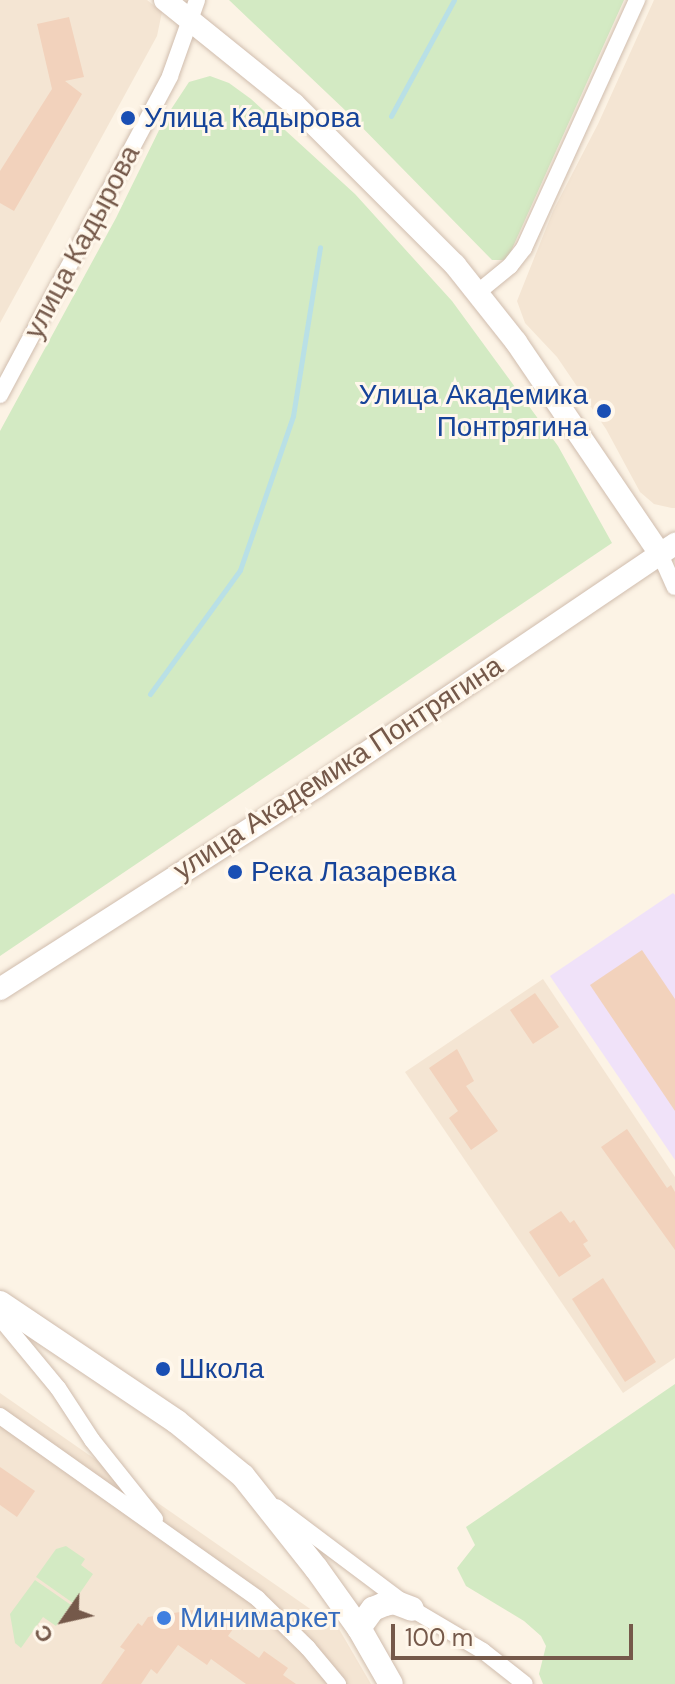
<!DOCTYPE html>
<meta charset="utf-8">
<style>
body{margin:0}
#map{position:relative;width:675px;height:1684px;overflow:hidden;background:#fcf3e5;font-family:"DM Sans",sans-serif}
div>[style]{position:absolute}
.residential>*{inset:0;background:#f4e5d3}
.education>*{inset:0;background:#f0e2f9}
.green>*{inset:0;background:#d3eac3}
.stream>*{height:5px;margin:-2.5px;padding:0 2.5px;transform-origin:2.5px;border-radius:2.5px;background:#b9e0e6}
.building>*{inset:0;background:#f2d2bc}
.roads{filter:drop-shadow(0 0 2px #d0bdae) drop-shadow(0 0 2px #d0bdae)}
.minor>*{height:16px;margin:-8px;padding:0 8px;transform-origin:8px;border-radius:8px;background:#fff}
.tertiary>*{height:22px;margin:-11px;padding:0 11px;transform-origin:11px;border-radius:11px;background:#fff}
.secondary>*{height:24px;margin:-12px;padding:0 12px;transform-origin:12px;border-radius:12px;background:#fff}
.dots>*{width:22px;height:22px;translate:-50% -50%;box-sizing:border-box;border:4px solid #fff7eb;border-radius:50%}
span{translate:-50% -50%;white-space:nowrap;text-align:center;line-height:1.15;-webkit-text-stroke:6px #fff7eb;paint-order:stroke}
.transit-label{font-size:28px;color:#164399}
.left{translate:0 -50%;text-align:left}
.right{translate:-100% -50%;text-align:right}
.street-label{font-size:28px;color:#75594a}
.shop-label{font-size:28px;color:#366cbe}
.north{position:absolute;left:24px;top:1580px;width:80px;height:80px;-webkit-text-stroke:6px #fff7eb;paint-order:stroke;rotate:236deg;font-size:22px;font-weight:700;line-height:32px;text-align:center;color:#75594a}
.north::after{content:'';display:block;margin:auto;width:28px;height:36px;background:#75594a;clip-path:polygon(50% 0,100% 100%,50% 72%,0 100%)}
.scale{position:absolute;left:391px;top:1624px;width:242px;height:36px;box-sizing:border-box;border:4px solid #75594a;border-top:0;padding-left:10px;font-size:24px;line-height:28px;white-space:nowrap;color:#75594a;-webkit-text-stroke:6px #fff7eb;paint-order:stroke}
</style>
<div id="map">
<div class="residential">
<i style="clip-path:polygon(0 0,147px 0,162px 12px,157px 36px,0 323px)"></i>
<i style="clip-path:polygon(654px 0,675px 0,675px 508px,672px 508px,654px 504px,640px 492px,606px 429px,557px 357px,525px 323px,517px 301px,553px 211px,598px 124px)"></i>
<i style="clip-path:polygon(543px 979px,675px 1177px,675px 1358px,623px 1393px,405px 1072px)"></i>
<i style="clip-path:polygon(0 1393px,339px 1629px,371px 1684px,0 1684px)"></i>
</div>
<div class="education">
<i style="clip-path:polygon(673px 893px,675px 895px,675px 1160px,550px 976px)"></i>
</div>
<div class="green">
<i style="clip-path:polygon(229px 0,624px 0,507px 260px,492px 260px,347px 112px)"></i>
<i style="clip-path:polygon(210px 76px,229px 83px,251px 99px,355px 194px,452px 301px,558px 446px,612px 543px,0 956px,0 431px,116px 218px,164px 120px,189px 82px)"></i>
<i style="clip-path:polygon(675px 1384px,675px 1684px,543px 1684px,539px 1674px,546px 1646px,541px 1636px,524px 1621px,466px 1586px,457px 1568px,475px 1545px,466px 1527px)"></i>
<i style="clip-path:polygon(66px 1546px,85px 1559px,81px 1565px,93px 1574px,73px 1603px,36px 1577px,56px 1549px)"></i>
<i style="clip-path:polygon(35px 1580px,71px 1605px,56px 1626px,43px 1617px,21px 1648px,15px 1643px,10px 1614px)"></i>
</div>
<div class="stream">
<i style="left:391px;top:116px;width:132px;rotate:-61.5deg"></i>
<i style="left:150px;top:694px;width:153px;rotate:-54deg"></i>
<i style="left:240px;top:570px;width:163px;rotate:-71deg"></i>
<i style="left:293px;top:416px;width:171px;rotate:-80.9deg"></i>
</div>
<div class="building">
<i style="clip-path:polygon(69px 17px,84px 77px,65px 81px,82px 94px,14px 211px,0 203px,0 171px,52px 89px,37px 24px)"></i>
<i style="clip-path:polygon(642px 950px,675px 999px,675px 1111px,590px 985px)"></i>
<i style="clip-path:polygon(535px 993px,559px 1027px,533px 1044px,510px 1010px)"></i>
<i style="clip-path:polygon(457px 1049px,474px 1081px,466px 1086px,498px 1131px,471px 1150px,449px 1118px,458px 1111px,429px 1068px)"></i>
<i style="clip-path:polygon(627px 1129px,667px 1188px,671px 1185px,675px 1192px,675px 1250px,601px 1147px)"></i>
<i style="clip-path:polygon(561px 1211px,570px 1223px,574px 1220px,588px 1241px,583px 1244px,591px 1256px,559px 1277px,529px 1232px)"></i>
<i style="clip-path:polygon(603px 1278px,656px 1362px,625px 1382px,572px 1299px)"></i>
<i style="clip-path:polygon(0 1467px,35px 1491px,17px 1517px,0 1505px)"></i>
<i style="clip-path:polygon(193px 1610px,204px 1618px,209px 1611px,233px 1629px,228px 1636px,259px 1658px,264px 1651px,288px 1668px,283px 1675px,296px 1684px,246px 1684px,211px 1659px,207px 1665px,178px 1645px,157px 1674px,151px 1669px,141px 1684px,101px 1684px,125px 1650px,120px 1647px,138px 1623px,142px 1626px,148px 1617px)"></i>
</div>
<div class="roads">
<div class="minor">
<i style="left:477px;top:293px;width:43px;rotate:-39.3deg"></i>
<i style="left:510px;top:266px;width:23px;rotate:-52deg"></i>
<i style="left:524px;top:248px;width:273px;rotate:-65.5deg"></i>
<i style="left:0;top:395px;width:361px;rotate:-61.9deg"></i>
<i style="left:170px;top:76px;width:81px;rotate:-70.4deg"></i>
<i style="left:660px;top:554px;width:36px;rotate:66deg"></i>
<i style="left:0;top:1318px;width:91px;rotate:50.4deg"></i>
<i style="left:58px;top:1388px;width:62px;rotate:56.8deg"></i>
<i style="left:92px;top:1440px;width:101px;rotate:51.4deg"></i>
<i style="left:0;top:1416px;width:316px;rotate:35.3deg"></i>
<i style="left:258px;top:1599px;width:70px;rotate:44.4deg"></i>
<i style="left:308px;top:1648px;width:47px;rotate:50.2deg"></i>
<i style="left:276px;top:1507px;width:170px;rotate:36.9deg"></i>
<i style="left:412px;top:1609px;width:82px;rotate:30.6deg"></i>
<i style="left:483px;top:1651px;width:53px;rotate:38.2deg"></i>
</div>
<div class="tertiary">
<i style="left:165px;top:0;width:166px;rotate:38.9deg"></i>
<i style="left:294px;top:104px;width:228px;rotate:45deg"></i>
<i style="left:455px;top:265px;width:98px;rotate:51.6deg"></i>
<i style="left:516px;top:342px;width:256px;rotate:55.8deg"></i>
<i style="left:0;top:989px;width:375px;rotate:-32.6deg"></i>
<i style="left:316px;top:787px;width:434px;rotate:-34.1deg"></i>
</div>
<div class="secondary">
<i style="left:0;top:1303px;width:213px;rotate:33.9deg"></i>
<i style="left:177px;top:1422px;width:85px;rotate:39.3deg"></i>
<i style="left:243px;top:1476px;width:117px;rotate:51.6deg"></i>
<i style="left:316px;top:1568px;width:74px;rotate:54.4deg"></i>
<i style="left:359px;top:1628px;width:64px;rotate:60.3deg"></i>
<i style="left:359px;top:1628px;width:24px;rotate:-54deg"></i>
<i style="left:373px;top:1609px;width:13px;rotate:-23deg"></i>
<i style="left:385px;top:1604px;width:9px;rotate:-13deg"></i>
<i style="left:394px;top:1602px;width:19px;rotate:21deg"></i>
</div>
</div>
<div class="dots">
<i style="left:128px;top:118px;background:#1a4fb4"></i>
<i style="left:604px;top:411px;background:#1a4fb4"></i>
<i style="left:235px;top:872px;background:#1a4fb4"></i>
<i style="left:163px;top:1369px;background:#1a4fb4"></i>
<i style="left:164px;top:1618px;background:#3f7fe0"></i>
</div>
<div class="transit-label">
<span class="left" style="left:144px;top:118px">Улица Кадырова</span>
<span class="right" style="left:588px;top:411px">Улица Академика<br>Понтрягина</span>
<span class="left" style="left:251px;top:872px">Река Лазаревка</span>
<span class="left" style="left:179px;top:1369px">Школа</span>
</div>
<div class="street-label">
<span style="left:82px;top:242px;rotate:-62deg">улица Кадырова</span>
<span style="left:338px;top:768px;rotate:-33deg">улица Академика Понтрягина</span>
</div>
<div class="shop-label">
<span class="left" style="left:180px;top:1618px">Минимаркет</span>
</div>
<div class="north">С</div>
<div class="scale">100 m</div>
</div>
